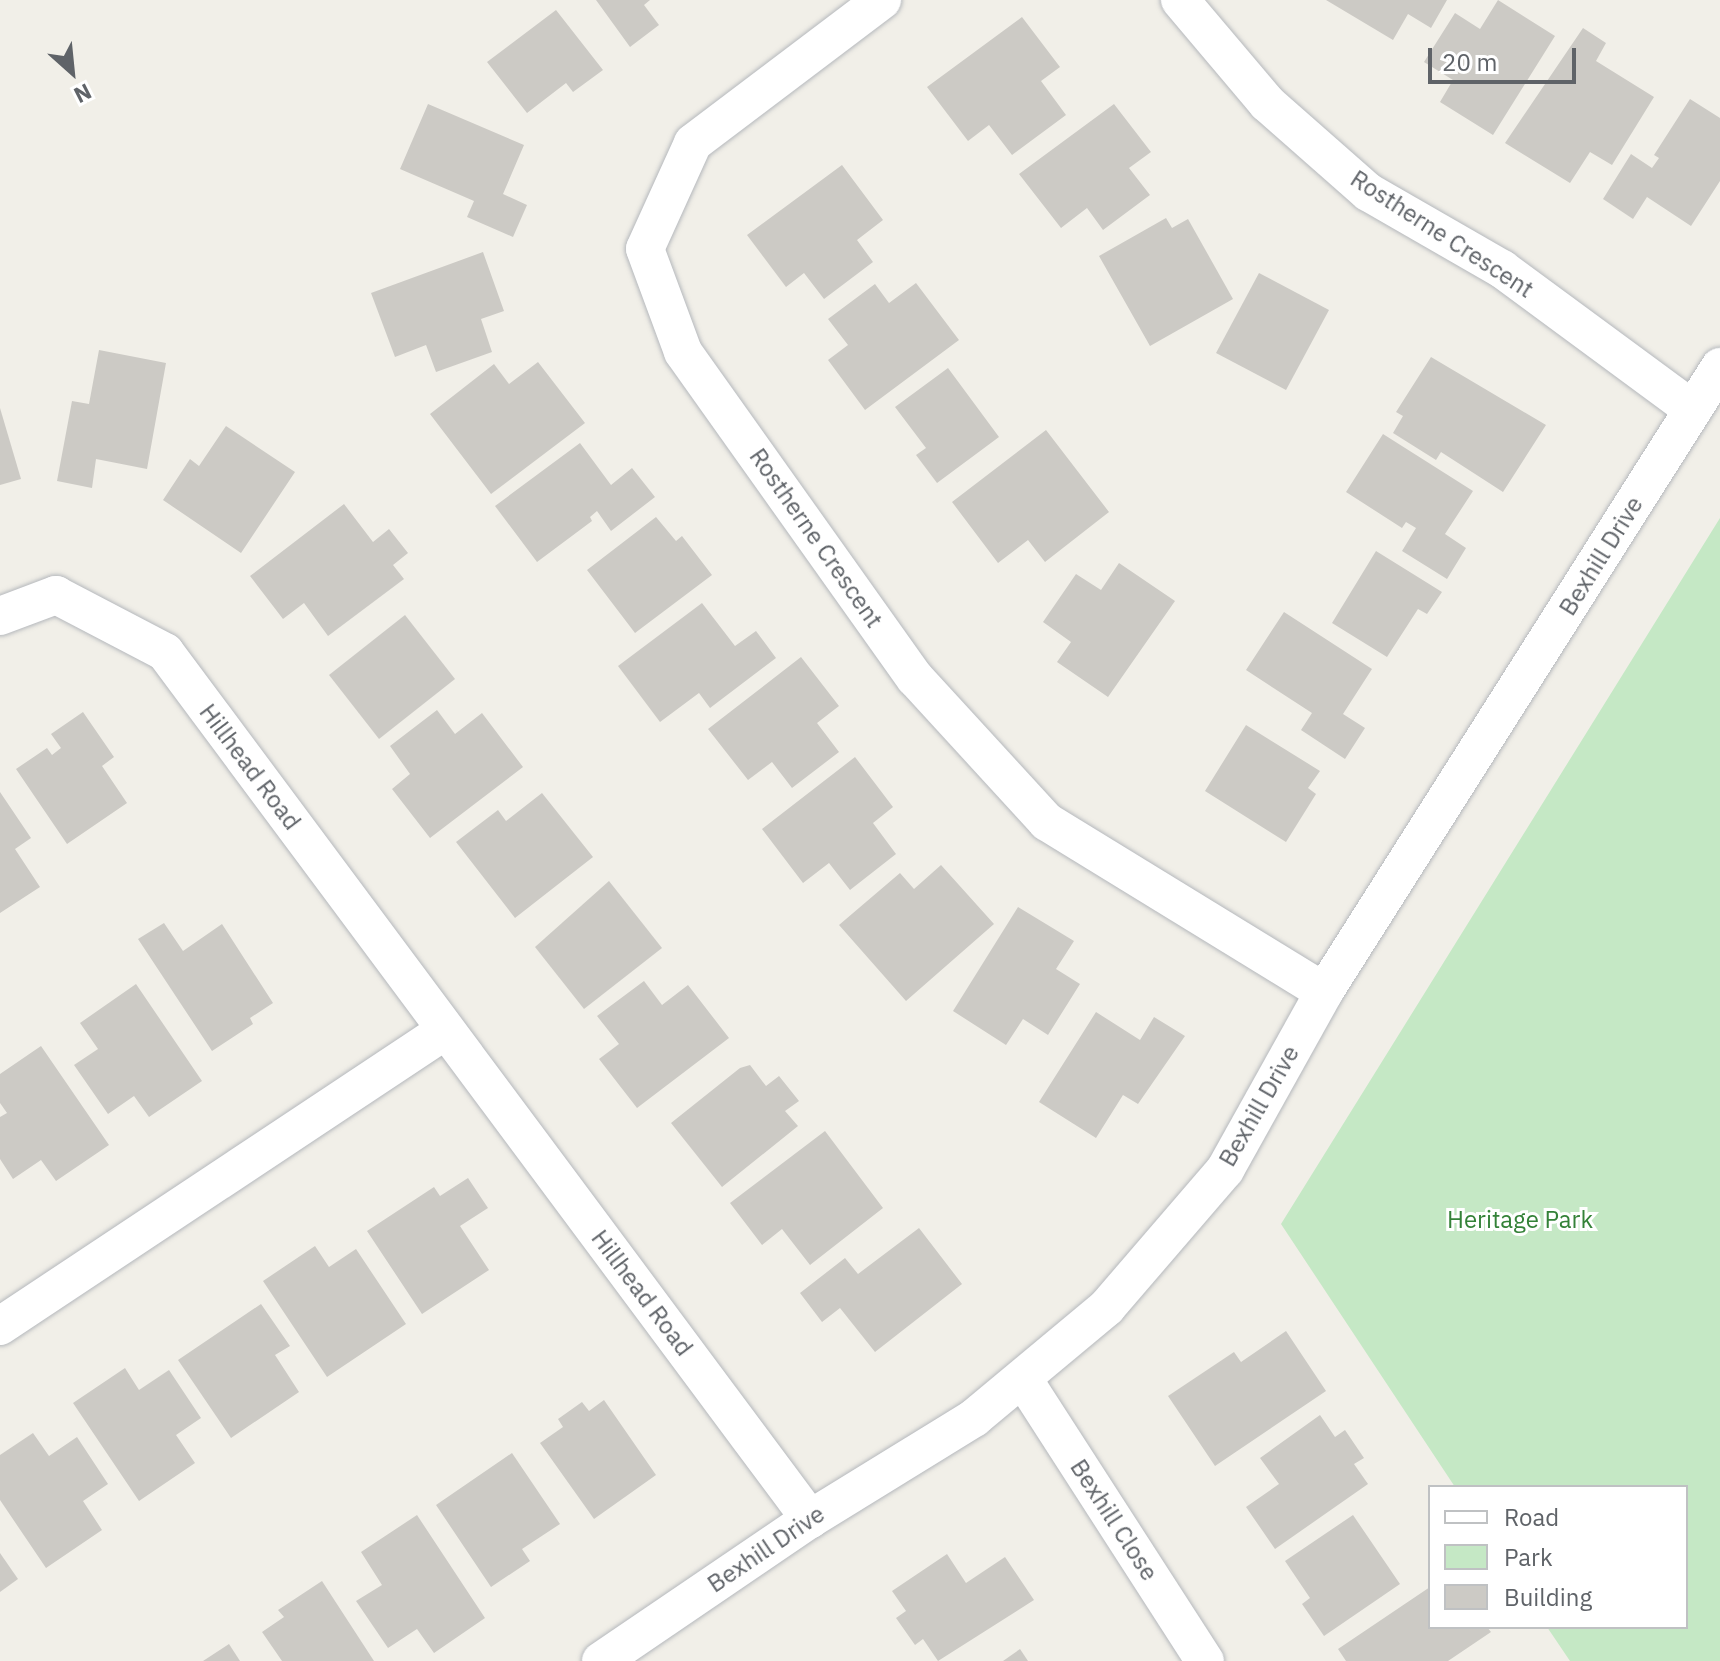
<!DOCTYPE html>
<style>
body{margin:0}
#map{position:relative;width:1720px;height:1661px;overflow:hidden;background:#f1efe8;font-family:"IBM Plex Sans",sans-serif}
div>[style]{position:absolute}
.green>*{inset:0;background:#c5e8c5}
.building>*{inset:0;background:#cccac5}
.roads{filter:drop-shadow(0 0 2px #b5b8bc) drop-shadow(0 0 2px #b5b8bc)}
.minor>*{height:38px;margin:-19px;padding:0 19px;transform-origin:19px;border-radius:19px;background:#fff}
span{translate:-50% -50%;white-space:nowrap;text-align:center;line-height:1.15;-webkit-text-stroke:6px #fff;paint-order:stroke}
.street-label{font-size:24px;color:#5f6368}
.park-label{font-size:24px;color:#348238}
.legend{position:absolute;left:1428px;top:1485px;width:260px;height:144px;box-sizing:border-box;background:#fff;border:2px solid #bfc1c3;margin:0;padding:10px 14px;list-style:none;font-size:24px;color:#5f6368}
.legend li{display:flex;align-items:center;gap:16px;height:40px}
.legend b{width:40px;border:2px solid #bfc1c3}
.north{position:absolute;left:32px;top:32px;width:80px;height:80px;-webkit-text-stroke:6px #fff;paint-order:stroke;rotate:153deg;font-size:22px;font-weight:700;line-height:32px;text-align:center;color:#5f6368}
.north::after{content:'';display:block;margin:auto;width:28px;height:36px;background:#5f6368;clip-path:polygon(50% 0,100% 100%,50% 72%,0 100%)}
.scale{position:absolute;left:1428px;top:48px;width:148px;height:36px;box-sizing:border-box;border:4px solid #5f6368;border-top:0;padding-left:10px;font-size:24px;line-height:28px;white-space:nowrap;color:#5f6368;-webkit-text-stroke:6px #fff;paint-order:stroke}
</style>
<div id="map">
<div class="green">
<i style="clip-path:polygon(1720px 518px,1720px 1661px,1570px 1661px,1547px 1627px,1686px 1627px,1686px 1487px,1455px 1487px,1281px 1224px)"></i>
</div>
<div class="building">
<i style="clip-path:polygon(596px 0,650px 0,644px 5px,659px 25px,630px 47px)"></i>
<i style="clip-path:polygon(1326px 0,1447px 0,1431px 28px,1408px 14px,1393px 40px)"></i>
<i style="clip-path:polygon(1498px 0,1555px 36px,1493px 135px,1440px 102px,1453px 80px,1424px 62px,1455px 13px,1480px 29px)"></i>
<i style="clip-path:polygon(556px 10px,603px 70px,573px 92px,566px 83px,527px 113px,487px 62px)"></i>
<i style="clip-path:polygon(1022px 17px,1060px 67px,1041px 81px,1066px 115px,1012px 155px,989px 125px,968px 141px,927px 87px)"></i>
<i style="clip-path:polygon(1583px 28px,1606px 43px,1596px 61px,1654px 97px,1612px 165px,1590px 152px,1570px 183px,1505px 143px)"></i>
<i style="clip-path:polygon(1690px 99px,1720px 118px,1720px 181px,1691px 226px,1647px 197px,1633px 219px,1603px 199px,1631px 154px,1652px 168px,1659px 158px,1654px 155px)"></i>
<i style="clip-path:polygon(428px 104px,524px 145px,503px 194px,527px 205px,513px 237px,467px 217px,474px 201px,400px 169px)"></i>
<i style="clip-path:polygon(1114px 104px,1151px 152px,1129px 168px,1150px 195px,1103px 230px,1087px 208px,1061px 228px,1019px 174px)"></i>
<i style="clip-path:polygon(842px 165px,883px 220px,857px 240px,873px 262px,824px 299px,804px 273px,786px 287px,747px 235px)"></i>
<i style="clip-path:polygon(1166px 218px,1172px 228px,1188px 219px,1233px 299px,1150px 346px,1099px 256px)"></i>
<i style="clip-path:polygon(483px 252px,504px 311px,481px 319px,492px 352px,436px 372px,426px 345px,395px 357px,371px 293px)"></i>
<i style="clip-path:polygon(1259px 273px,1329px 310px,1286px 390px,1216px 353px)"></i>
<i style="clip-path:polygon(916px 283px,959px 340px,865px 410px,828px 360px,848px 345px,828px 319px,875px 284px,889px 303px)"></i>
<i style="clip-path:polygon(99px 350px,166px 363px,147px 469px,96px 459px,92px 488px,57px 481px,72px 401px,89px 404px)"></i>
<i style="clip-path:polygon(1431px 357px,1546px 425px,1503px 492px,1441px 452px,1436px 460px,1393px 433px,1403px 416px,1396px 412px)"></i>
<i style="clip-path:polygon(538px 362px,585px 423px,491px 494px,430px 414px,494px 364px,509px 384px)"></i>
<i style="clip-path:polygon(948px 368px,999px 437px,937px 483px,916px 455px,926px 448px,895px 407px)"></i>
<i style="clip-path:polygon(0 408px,21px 479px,0 485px)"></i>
<i style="clip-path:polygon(226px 426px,295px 472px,241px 553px,163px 500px,190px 459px,199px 466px)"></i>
<i style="clip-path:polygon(1046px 430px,1109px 512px,1045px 562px,1028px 540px,998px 563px,952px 502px)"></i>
<i style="clip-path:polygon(1383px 434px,1473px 491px,1445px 534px,1466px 548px,1447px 579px,1402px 551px,1416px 528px,1406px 522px,1402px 528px,1346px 492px)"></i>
<i style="clip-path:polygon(580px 443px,611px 485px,632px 468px,655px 497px,611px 531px,597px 511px,590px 517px,592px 521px,537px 562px,495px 506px)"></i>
<i style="clip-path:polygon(344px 504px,373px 542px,389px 529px,408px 553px,393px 565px,404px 579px,328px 636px,304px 603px,283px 619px,250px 576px)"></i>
<i style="clip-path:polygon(656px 517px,676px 541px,682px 536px,712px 575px,635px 633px,587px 570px)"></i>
<i style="clip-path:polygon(1376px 551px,1442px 592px,1427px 614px,1418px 609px,1387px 657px,1332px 623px)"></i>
<i style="clip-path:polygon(1119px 563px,1175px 601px,1108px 697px,1057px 662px,1071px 642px,1043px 622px,1076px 574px,1101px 590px)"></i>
<i style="clip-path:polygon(702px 603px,735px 646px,756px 631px,776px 658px,710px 708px,699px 693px,660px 722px,618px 666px)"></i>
<i style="clip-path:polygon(1284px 612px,1372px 669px,1343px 714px,1365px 728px,1345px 759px,1301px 730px,1312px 713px,1246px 670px)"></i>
<i style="clip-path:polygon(405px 615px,455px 679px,379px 739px,329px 675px)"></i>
<i style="clip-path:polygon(801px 657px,839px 706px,817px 723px,839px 752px,792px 788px,772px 762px,748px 780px,708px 729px)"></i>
<i style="clip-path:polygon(437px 710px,455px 734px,482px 713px,523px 767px,430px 838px,392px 789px,410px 774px,390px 746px)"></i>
<i style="clip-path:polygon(83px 712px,114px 757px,102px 766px,127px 803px,67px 844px,16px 769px,47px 748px,52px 755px,61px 748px,51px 734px)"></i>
<i style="clip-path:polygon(1246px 725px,1320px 771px,1308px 788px,1316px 794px,1286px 842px,1205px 791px)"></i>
<i style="clip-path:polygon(855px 757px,893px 807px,873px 823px,896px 854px,850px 890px,829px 863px,803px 883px,762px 829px)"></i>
<i style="clip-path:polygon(0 792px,31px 838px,15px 849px,40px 887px,0 913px)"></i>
<i style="clip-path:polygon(542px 793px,593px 857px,515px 918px,456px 842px,498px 810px,506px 821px)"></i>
<i style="clip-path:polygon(941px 865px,994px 924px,906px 1001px,839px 925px,900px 873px,914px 889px)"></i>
<i style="clip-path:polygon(609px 881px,662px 948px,584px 1009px,535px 947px)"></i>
<i style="clip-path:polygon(1018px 907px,1074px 941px,1056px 969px,1080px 984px,1048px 1035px,1023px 1019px,1006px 1045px,953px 1011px)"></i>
<i style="clip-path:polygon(164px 923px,183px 951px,222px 924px,273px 1003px,250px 1018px,253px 1024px,212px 1051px,138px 939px)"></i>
<i style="clip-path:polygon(644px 981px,662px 1005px,688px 985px,729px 1038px,637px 1108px,599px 1059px,619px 1044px,597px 1016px)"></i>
<i style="clip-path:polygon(136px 984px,202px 1081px,149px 1117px,134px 1096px,108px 1114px,74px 1065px,98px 1049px,80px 1023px)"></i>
<i style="clip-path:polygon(1096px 1012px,1140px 1040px,1154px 1017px,1185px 1036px,1138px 1104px,1123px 1095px,1096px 1138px,1039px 1102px)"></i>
<i style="clip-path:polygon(41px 1046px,109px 1145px,56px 1181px,41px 1160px,13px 1179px,0 1159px,0 1117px,7px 1113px,0 1103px,0 1074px)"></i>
<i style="clip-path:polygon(750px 1065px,766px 1086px,779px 1076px,799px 1101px,785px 1111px,798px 1126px,722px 1187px,671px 1123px,740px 1068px)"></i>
<i style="clip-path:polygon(825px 1131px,883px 1208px,810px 1265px,782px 1229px,762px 1245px,730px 1203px)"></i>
<i style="clip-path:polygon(468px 1178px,488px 1208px,460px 1226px,489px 1270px,422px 1314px,367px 1231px,434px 1187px,440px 1196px)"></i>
<i style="clip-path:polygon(919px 1228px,962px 1284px,875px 1352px,840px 1308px,822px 1322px,800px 1293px,845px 1258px,858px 1274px)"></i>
<i style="clip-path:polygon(315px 1246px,329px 1267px,356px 1249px,406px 1324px,327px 1377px,263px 1281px)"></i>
<i style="clip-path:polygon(261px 1304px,290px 1346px,275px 1355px,299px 1392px,231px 1438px,178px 1360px)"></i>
<i style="clip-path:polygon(1286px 1331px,1326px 1391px,1215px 1466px,1168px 1396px,1234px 1352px,1241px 1362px)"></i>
<i style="clip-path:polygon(125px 1368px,139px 1390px,169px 1370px,201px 1418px,176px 1435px,195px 1463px,139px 1501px,73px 1403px)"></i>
<i style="clip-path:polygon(604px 1400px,656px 1475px,594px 1519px,540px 1443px,563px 1427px,558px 1419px,582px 1402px,589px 1411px)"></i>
<i style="clip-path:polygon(1320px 1415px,1335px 1437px,1345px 1430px,1364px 1458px,1354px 1464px,1368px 1484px,1275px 1549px,1246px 1507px,1279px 1484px,1260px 1458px)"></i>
<i style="clip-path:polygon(33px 1433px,49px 1456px,77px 1437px,108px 1484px,83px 1501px,102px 1530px,46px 1568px,0 1500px,0 1455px)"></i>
<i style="clip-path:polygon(512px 1453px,560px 1524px,522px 1549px,530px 1561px,491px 1587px,436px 1505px)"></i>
<i style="clip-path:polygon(417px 1515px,485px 1618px,434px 1653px,417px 1629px,388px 1648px,356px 1601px,382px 1585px,361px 1552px)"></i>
<i style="clip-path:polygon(1353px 1515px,1400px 1584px,1324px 1636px,1302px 1604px,1310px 1598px,1285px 1561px)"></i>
<i style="clip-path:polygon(0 1553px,18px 1579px,0 1592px)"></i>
<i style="clip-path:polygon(947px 1554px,966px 1583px,1005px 1557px,1034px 1600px,938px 1661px,923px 1639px,915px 1645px,896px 1618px,906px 1611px,892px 1591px)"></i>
<i style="clip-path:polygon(322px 1581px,374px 1661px,282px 1661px,262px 1632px,284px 1617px,278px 1610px)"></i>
<i style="clip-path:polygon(1430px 1587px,1430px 1627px,1487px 1627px,1491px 1632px,1448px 1661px,1346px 1661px,1338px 1649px)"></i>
<i style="clip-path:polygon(229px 1644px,240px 1661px,203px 1661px)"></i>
<i style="clip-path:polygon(1020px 1649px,1028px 1661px,1003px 1661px)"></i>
</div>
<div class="roads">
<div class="minor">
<i style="left:882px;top:0;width:237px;rotate:142.9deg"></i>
<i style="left:693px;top:143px;width:116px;rotate:114.4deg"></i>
<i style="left:645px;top:249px;width:110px;rotate:69.7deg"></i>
<i style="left:683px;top:352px;width:400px;rotate:54.6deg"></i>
<i style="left:915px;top:678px;width:195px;rotate:47.5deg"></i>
<i style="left:1047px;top:822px;width:325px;rotate:31.5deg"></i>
<i style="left:1180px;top:0;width:135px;rotate:49.8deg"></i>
<i style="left:1267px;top:103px;width:135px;rotate:41.4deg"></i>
<i style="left:1368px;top:192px;width:155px;rotate:29.9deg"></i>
<i style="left:1502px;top:269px;width:237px;rotate:36.4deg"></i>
<i style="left:0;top:616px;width:60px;rotate:-20.6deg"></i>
<i style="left:56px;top:595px;width:123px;rotate:27.6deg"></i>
<i style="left:165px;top:652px;width:1081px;rotate:53.35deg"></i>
<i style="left:0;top:1326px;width:535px;rotate:-33.57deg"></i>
<i style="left:1023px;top:1379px;width:336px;rotate:57.2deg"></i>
<i style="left:601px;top:1661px;width:253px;rotate:-34.2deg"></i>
<i style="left:810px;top:1519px;width:193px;rotate:-31.6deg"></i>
<i style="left:974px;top:1418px;width:173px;rotate:-39.8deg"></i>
<i style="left:1107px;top:1307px;width:181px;rotate:-49.3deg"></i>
<i style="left:1225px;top:1170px;width:204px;rotate:-60.9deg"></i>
<i style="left:1324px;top:992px;width:740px;rotate:-57.64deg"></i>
</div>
</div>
<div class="street-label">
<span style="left:1442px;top:234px;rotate:33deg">Rostherne Crescent</span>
<span style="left:816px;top:538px;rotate:55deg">Rostherne Crescent</span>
<span style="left:1601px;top:556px;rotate:-58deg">Bexhill Drive</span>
<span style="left:250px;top:767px;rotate:53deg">Hillhead Road</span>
<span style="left:1259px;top:1106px;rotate:-60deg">Bexhill Drive</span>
<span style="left:642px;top:1293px;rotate:53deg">Hillhead Road</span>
<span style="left:1114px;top:1520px;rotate:57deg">Bexhill Close</span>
<span style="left:766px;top:1549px;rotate:-34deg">Bexhill Drive</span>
</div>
<div class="park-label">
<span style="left:1520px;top:1220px">Heritage Park</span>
</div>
<ul class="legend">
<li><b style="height:10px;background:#fff"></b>Road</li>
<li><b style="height:22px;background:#c5e8c5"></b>Park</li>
<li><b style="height:22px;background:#cccac5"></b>Building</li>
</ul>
<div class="north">N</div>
<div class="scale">20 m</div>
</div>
